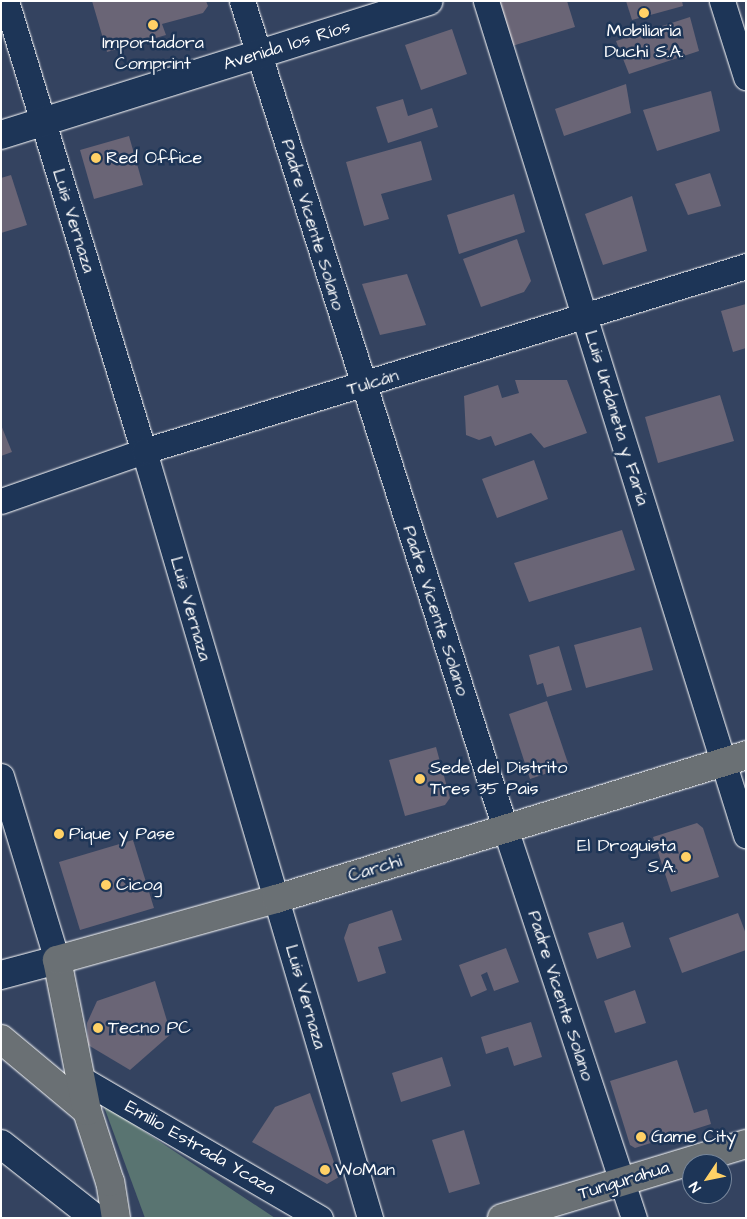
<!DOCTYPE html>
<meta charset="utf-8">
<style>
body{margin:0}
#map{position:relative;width:747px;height:1219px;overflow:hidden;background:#344360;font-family:"Architects Daughter",sans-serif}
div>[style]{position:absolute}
.green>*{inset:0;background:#597471}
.building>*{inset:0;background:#6a6576}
.roads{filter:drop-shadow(0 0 1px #fff) drop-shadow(0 0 1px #fff)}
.minor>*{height:25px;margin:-12.5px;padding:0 12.5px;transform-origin:12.5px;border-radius:12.5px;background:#1d3557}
.tertiary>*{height:28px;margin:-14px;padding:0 14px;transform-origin:14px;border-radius:14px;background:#1d3557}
.secondary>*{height:28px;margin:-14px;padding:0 14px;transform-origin:14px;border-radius:14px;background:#1d3557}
.primary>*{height:28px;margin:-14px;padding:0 14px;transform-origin:14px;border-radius:14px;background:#6a7074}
.dots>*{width:14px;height:14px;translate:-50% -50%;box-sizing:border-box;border:2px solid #1d3557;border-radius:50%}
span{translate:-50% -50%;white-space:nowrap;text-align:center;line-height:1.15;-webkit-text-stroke:5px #1d3557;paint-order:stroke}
.poi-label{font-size:18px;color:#fff}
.left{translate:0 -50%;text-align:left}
.right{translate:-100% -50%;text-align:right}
.street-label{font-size:18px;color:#fff}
.frame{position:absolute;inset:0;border:2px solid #fff;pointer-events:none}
.north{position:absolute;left:682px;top:1154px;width:50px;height:50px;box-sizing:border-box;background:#1d3557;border:1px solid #77869a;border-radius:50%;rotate:236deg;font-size:14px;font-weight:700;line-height:20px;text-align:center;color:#fff}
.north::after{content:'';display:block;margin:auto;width:18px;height:22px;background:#ffd166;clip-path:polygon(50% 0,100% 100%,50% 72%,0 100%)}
</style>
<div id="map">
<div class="green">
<i style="clip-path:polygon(103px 1104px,275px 1218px,145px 1218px)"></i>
</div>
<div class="building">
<i style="clip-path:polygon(92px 1px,206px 1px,208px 6px,203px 13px,162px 24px,166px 35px,107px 52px)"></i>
<i style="clip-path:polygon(498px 1px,567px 1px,575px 27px,512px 46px)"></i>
<i style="clip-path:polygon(626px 1px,682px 1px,683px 6px,632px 20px)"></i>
<i style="clip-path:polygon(690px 17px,699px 51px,629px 74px,616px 41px)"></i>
<i style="clip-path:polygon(452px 29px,467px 74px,421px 90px,405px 45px)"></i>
<i style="clip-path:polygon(626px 84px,631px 113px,564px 136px,555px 109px)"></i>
<i style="clip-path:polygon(711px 91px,720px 131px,657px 151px,643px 110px)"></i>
<i style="clip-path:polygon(403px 99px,408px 116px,432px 108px,438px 127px,388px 143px,376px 107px)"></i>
<i style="clip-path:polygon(129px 136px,143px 185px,94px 199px,80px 150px)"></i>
<i style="clip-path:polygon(421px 141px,432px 180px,381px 194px,389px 219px,364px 226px,346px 162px)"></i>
<i style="clip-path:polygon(710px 173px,721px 206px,688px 215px,675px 184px)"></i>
<i style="clip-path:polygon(11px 175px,27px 225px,1px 233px,1px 178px)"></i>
<i style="clip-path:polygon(514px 194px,525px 232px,459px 254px,447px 215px)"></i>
<i style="clip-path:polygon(632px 196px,647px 251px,603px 265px,585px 214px)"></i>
<i style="clip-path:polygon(517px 239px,531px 281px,524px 292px,481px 307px,463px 259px)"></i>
<i style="clip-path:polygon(407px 274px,426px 325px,380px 335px,362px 284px)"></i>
<i style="clip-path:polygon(746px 304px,746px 348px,733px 352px,721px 311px)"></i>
<i style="clip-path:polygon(515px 380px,567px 380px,587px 433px,544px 448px,531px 433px,495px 446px,491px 436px,479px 440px,466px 435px,464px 396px,498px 385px,502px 398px,519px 393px)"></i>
<i style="clip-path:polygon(720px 395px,734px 441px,658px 463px,645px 417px)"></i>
<i style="clip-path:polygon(1px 425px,12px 452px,1px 456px)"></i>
<i style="clip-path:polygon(534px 460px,548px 499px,497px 518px,482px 479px)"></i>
<i style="clip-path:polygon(622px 530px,635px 570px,529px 602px,514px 563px)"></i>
<i style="clip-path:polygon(641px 627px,653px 670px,586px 688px,574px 645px)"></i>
<i style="clip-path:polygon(559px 646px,572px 690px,547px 697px,543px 683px,537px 685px,529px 655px)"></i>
<i style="clip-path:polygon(547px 701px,569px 766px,530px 779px,509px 714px)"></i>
<i style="clip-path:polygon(436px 747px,450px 798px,445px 805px,405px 816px,389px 760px)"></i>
<i style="clip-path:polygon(697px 823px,703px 828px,719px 877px,671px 892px,653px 837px)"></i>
<i style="clip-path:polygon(133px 840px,154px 908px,80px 930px,59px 862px)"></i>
<i style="clip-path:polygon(392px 910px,402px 940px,378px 947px,386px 973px,358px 982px,344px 938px,349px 924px)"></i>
<i style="clip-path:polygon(738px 913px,746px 934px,746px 950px,682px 973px,669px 938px)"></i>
<i style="clip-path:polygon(623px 922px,631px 947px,597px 959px,588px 933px)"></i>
<i style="clip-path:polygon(506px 948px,519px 982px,494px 991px,487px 972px,481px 975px,487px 990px,471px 997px,459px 965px)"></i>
<i style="clip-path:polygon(155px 981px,171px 1034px,130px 1070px,88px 1045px,87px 1023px,97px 1001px)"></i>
<i style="clip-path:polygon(635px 990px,646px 1023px,615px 1033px,604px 1001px)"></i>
<i style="clip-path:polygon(531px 1022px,542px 1057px,514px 1066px,508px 1047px,486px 1054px,481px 1037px)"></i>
<i style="clip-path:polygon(442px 1057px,451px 1086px,401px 1102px,392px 1073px)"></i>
<i style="clip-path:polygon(677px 1060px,694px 1113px,707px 1109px,711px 1124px,635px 1148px,630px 1145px,610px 1081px)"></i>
<i style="clip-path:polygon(310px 1093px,339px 1177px,327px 1184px,252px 1142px,275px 1107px)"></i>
<i style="clip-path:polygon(464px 1130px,480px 1184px,449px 1193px,432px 1140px)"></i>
</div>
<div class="roads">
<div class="minor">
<i style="left:6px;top:1px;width:471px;rotate:73deg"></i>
<i style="left:144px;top:451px;width:800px;rotate:73.58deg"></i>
<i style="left:242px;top:1px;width:868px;rotate:72.36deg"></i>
<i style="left:505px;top:828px;width:411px;rotate:71.7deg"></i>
<i style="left:486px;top:1px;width:874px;rotate:72.69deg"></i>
<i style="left:722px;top:1px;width:80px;rotate:72.5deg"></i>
<i style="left:1px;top:501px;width:151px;rotate:-19.3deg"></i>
<i style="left:144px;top:451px;width:630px;rotate:-17.08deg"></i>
<i style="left:1px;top:776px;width:192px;rotate:73.1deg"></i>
<i style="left:80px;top:1078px;width:278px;rotate:30.3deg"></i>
</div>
<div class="tertiary">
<i style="left:1px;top:1144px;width:120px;rotate:38.2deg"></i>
</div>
<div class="secondary">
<i style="left:1px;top:135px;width:448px;rotate:-17.4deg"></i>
<i style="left:1px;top:975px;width:58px;rotate:-15deg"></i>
</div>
<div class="primary">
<i style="left:1px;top:1039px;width:112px;rotate:39.9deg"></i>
<i style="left:116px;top:1218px;width:36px;rotate:-99deg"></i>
<i style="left:110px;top:1182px;width:75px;rotate:-107.9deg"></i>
<i style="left:87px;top:1111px;width:154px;rotate:-101.2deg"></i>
<i style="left:57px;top:960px;width:227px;rotate:-15.6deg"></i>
<i style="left:276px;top:899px;width:492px;rotate:-17deg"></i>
<i style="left:502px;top:1218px;width:255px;rotate:-16.9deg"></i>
</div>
</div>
<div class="dots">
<i style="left:644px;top:13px;background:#ffd166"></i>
<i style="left:153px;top:25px;background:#ffd166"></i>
<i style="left:96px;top:158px;background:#ffd166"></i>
<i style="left:420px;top:779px;background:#ffd166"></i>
<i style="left:59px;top:834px;background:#ffd166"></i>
<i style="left:686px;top:857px;background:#ffd166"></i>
<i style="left:106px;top:885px;background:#ffd166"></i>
<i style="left:98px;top:1028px;background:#ffd166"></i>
<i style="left:641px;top:1137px;background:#ffd166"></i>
<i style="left:325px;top:1170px;background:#ffd166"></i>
</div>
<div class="poi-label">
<span style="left:644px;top:42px">Mobiliaria<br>Duchi S.A.</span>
<span style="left:153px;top:54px">Importadora<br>Comprint</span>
<span class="left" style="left:106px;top:158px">Red Office</span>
<span class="left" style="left:430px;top:779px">Sede del Distrito<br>Tres 35 Pais</span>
<span class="left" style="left:69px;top:834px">Pique y Pase</span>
<span class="right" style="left:676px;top:857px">El Droguista<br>S.A.</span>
<span class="left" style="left:116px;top:885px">Cicog</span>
<span class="left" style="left:108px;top:1028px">Tecno PC</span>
<span class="left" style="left:651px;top:1137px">Game City</span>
<span class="left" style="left:335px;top:1170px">WoMan</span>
</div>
<div class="street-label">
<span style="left:287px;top:46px;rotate:-17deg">Avenida los Ríos</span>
<span style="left:73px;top:221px;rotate:73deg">Luis Vernaza</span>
<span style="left:312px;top:225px;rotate:73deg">Padre Vicente Solano</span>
<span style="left:373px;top:383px;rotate:-17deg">Tulcán</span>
<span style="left:616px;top:418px;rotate:73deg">Luis Urdaneta y Faría</span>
<span style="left:190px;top:609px;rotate:74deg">Luis Vernaza</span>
<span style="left:435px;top:611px;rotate:72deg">Padre Vicente Solano</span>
<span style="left:375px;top:869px;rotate:-17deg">Carchi</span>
<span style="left:560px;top:996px;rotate:72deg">Padre Vicente Solano</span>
<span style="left:305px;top:997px;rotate:74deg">Luis Vernaza</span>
<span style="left:200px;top:1148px;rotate:30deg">Emilio Estrada Ycaza</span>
<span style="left:624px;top:1181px;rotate:-17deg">Tungurahua</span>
</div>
<div class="frame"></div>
<div class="north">N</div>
</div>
